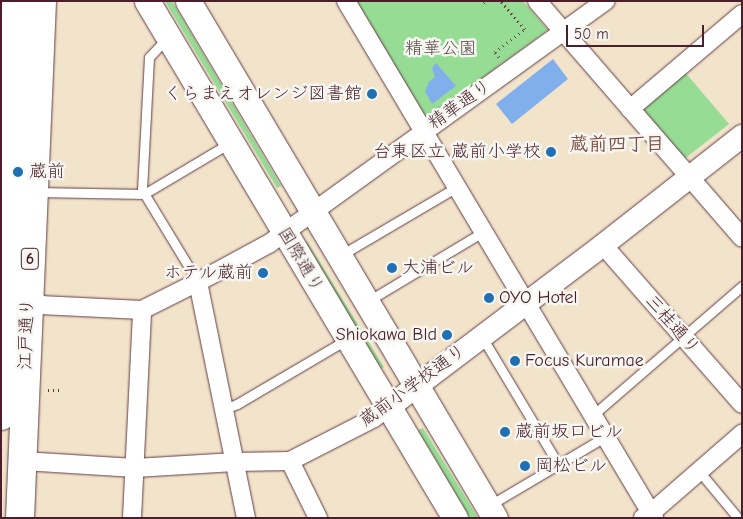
<!DOCTYPE html>
<meta charset="utf-8">
<style>
body{margin:0}
#map{position:relative;width:743px;height:519px;overflow:hidden;background:#f2e3cb;font-family:"Comic Neue","Klee One",sans-serif}
div>[style]{position:absolute}
.green>*{inset:0;background:#96dc95}
.water>*{inset:0;background:#81afeb}
.path>*{height:3px;margin-top:-1.5px;transform-origin:0;background:repeating-linear-gradient(90deg,#633c43 0 1px,transparent 0 5px)}
.roads{filter:drop-shadow(0 0 1px #633c43) drop-shadow(0 0 1px #633c43)}
.service>*{height:9px;margin:-4.5px;padding:0 4.5px;transform-origin:4.5px;border-radius:4.5px;background:#fff}
.minor>*{height:18px;margin:-9px;padding:0 9px;transform-origin:9px;border-radius:9px;background:#fff}
.tertiary>*{height:22px;margin:-11px;padding:0 11px;transform-origin:11px;border-radius:11px;background:#fff}
.secondary>*{height:25px;margin:-12.5px;padding:0 12.5px;transform-origin:12.5px;border-radius:12.5px;background:#fff}
.trunk>*{height:28px;margin:-14px;padding:0 14px;transform-origin:14px;border-radius:14px;background:#fff}
.dots>*{width:14px;height:14px;translate:-50% -50%;box-sizing:border-box;border:2px solid #f6f6f2;border-radius:50%}
span{translate:-50% -50%;white-space:nowrap;text-align:center;line-height:1.15;-webkit-text-stroke:5px #f6f6f2;paint-order:stroke}
.shield-label span{padding:1px 4px;background:#f6f6f2;border:1px solid;border-radius:4px;-webkit-text-stroke-width:0}
.shield-label{font-size:16px;color:#4a1f2b;font-weight:700}
.park-label{font-size:18px;color:#5d4e46}
.poi-label{font-size:18px;color:#4a1f2b}
.right{translate:-100% -50%;text-align:right}
.left{translate:0 -50%;text-align:left}
.street-label{font-size:18px;color:#4a1f2b}
.neighbourhood-label{font-size:19px;color:#7e503f;font-weight:700}
.frame{position:absolute;inset:0;border:2px solid #4a1f2b;pointer-events:none}
.scale{position:absolute;left:566px;top:25px;width:138px;height:22px;box-sizing:border-box;border:2px solid #4a1f2b;border-top:0;padding-left:6px;font-size:15px;line-height:18px;white-space:nowrap;color:#4a1f2b;-webkit-text-stroke:4px #f6f6f2;paint-order:stroke}
</style>
<div id="map">
<div class="green">
<i style="clip-path:polygon(165px 1px,172px 1px,281px 186px,277px 188px)"></i>
<i style="clip-path:polygon(356px 1px,523px 1px,548px 30px,426px 119px)"></i>
<i style="clip-path:polygon(684px 71px,729px 124px,683px 160px,638px 107px)"></i>
<i style="clip-path:polygon(307px 241px,384px 367px,381px 369px,306px 242px)"></i>
<i style="clip-path:polygon(423px 428px,478px 518px,470px 518px,418px 430px)"></i>
</div>
<div class="water">
<i style="clip-path:polygon(553px 59px,568px 79px,512px 124px,496px 104px)"></i>
<i style="clip-path:polygon(436px 63px,456px 86px,432px 104px,425px 91px,429px 82px,435px 77px,432px 68px)"></i>
</div>
<div class="path">
<i style="left:484px;top:3px;width:3px;rotate:-45deg"></i>
<i style="left:499px;top:57px;width:6px;rotate:-129deg"></i>
<i style="left:495px;top:52px;width:38px;rotate:-37deg"></i>
<i style="left:525px;top:29px;width:37px;rotate:-131deg"></i>
<i style="left:48px;top:390px;width:14px"></i>
</div>
<div class="roads">
<div class="service">
<i style="left:167px;top:38px;width:26px;rotate:133deg"></i>
<i style="left:149px;top:57px;width:133px;rotate:93deg"></i>
<i style="left:142px;top:190px;width:108px;rotate:58.7deg"></i>
<i style="left:37px;top:192px;width:107px;rotate:1.1deg"></i>
<i style="left:144px;top:194px;width:100px;rotate:-30.7deg"></i>
<i style="left:341px;top:255px;width:134px;rotate:-30.4deg"></i>
<i style="left:368px;top:301px;width:134px;rotate:-31deg"></i>
<i style="left:482px;top:337px;width:148px;rotate:59.1deg"></i>
<i style="left:224px;top:409px;width:14px;rotate:-21deg"></i>
<i style="left:237px;top:404px;width:129px;rotate:-30.4deg"></i>
<i style="left:593px;top:415px;width:197px;rotate:-40.9deg"></i>
<i style="left:699px;top:471px;width:61px;rotate:50.3deg"></i>
<i style="left:490px;top:505px;width:135px;rotate:-30.7deg"></i>
</div>
<div class="minor">
<i style="left:346px;top:1px;width:602px;rotate:59.22deg"></i>
<i style="left:537px;top:1px;width:313px;rotate:49.1deg"></i>
<i style="left:630px;top:109px;width:147px;rotate:-40.3deg"></i>
<i style="left:603px;top:245px;width:211px;rotate:48.8deg"></i>
<i style="left:198px;top:282px;width:241px;rotate:78.5deg"></i>
<i style="left:28px;top:292px;width:18px;rotate:47deg"></i>
<i style="left:40px;top:305px;width:102px;rotate:2.8deg"></i>
<i style="left:142px;top:310px;width:63px;rotate:-26.6deg"></i>
<i style="left:198px;top:282px;width:82px;rotate:-28.4deg"></i>
<i style="left:270px;top:243px;width:414px;rotate:-35.8deg"></i>
<i style="left:23px;top:461px;width:112px;rotate:3.6deg"></i>
<i style="left:135px;top:468px;width:100px;rotate:-3.4deg"></i>
<i style="left:235px;top:462px;width:55px;rotate:-1deg"></i>
<i style="left:290px;top:461px;width:94px;rotate:-27.1deg"></i>
<i style="left:374px;top:418px;width:19px;rotate:-36deg"></i>
<i style="left:290px;top:461px;width:64px;rotate:63.8deg"></i>
<i style="left:132px;top:518px;width:208px;rotate:-87.2deg"></i>
<i style="left:643px;top:518px;width:9px;rotate:-32deg"></i>
<i style="left:651px;top:513px;width:121px;rotate:-41deg"></i>
</div>
<div class="tertiary">
<i style="left:389px;top:407px;width:268px;rotate:-37.1deg"></i>
<i style="left:603px;top:245px;width:177px;rotate:-38.1deg"></i>
</div>
<div class="secondary">
<i style="left:147px;top:1px;width:602px;rotate:59.22deg"></i>
<i style="left:188px;top:1px;width:601px;rotate:59.3deg"></i>
</div>
<div class="trunk">
<i style="left:1px;top:416px;width:415px;rotate:-87.9deg"></i>
<i style="left:20px;top:518px;width:517px;rotate:-87.56deg"></i>
</div>
</div>
<div class="dots">
<i style="left:372px;top:94px;background:#1f6fb2"></i>
<i style="left:551px;top:152px;background:#1f6fb2"></i>
<i style="left:18px;top:172px;background:#1f6fb2"></i>
<i style="left:392px;top:268px;background:#1f6fb2"></i>
<i style="left:263px;top:273px;background:#1f6fb2"></i>
<i style="left:489px;top:298px;background:#1f6fb2"></i>
<i style="left:447px;top:335px;background:#1f6fb2"></i>
<i style="left:515px;top:361px;background:#1f6fb2"></i>
<i style="left:505px;top:432px;background:#1f6fb2"></i>
<i style="left:525px;top:466px;background:#1f6fb2"></i>
</div>
<div class="shield-label">
<span style="left:30px;top:259px">6</span>
</div>
<div class="park-label">
<span style="left:441px;top:49px">精華公園</span>
</div>
<div class="poi-label">
<span class="right" style="left:362px;top:94px">くらまえオレンジ図書館</span>
<span class="right" style="left:541px;top:152px">台東区立 蔵前小学校</span>
<span class="left" style="left:29px;top:172px">蔵前</span>
<span class="left" style="left:402px;top:268px">大浦ビル</span>
<span class="right" style="left:253px;top:273px">ホテル蔵前</span>
<span class="left" style="left:499px;top:298px">OYO Hotel</span>
<span class="right" style="left:437px;top:335px">Shiokawa Bld</span>
<span class="left" style="left:525px;top:361px">Focus Kuramae</span>
<span class="left" style="left:515px;top:432px">蔵前坂口ビル</span>
<span class="left" style="left:535px;top:466px">岡松ビル</span>
</div>
<div class="street-label">
<span style="left:460px;top:105px;rotate:-35deg">精華通り</span>
<span style="left:300px;top:260px;rotate:59deg">国際通り</span>
<span style="left:672px;top:325px;rotate:49deg">三桂通り</span>
<span style="left:27px;top:334px;rotate:-88deg">江戸通り</span>
<span style="left:413px;top:386px;rotate:-36deg">蔵前小学校通り</span>
</div>
<div class="neighbourhood-label">
<span style="left:617px;top:145px">蔵前四丁目</span>
</div>
<div class="frame"></div>
<div class="scale">50 m</div>
</div>
